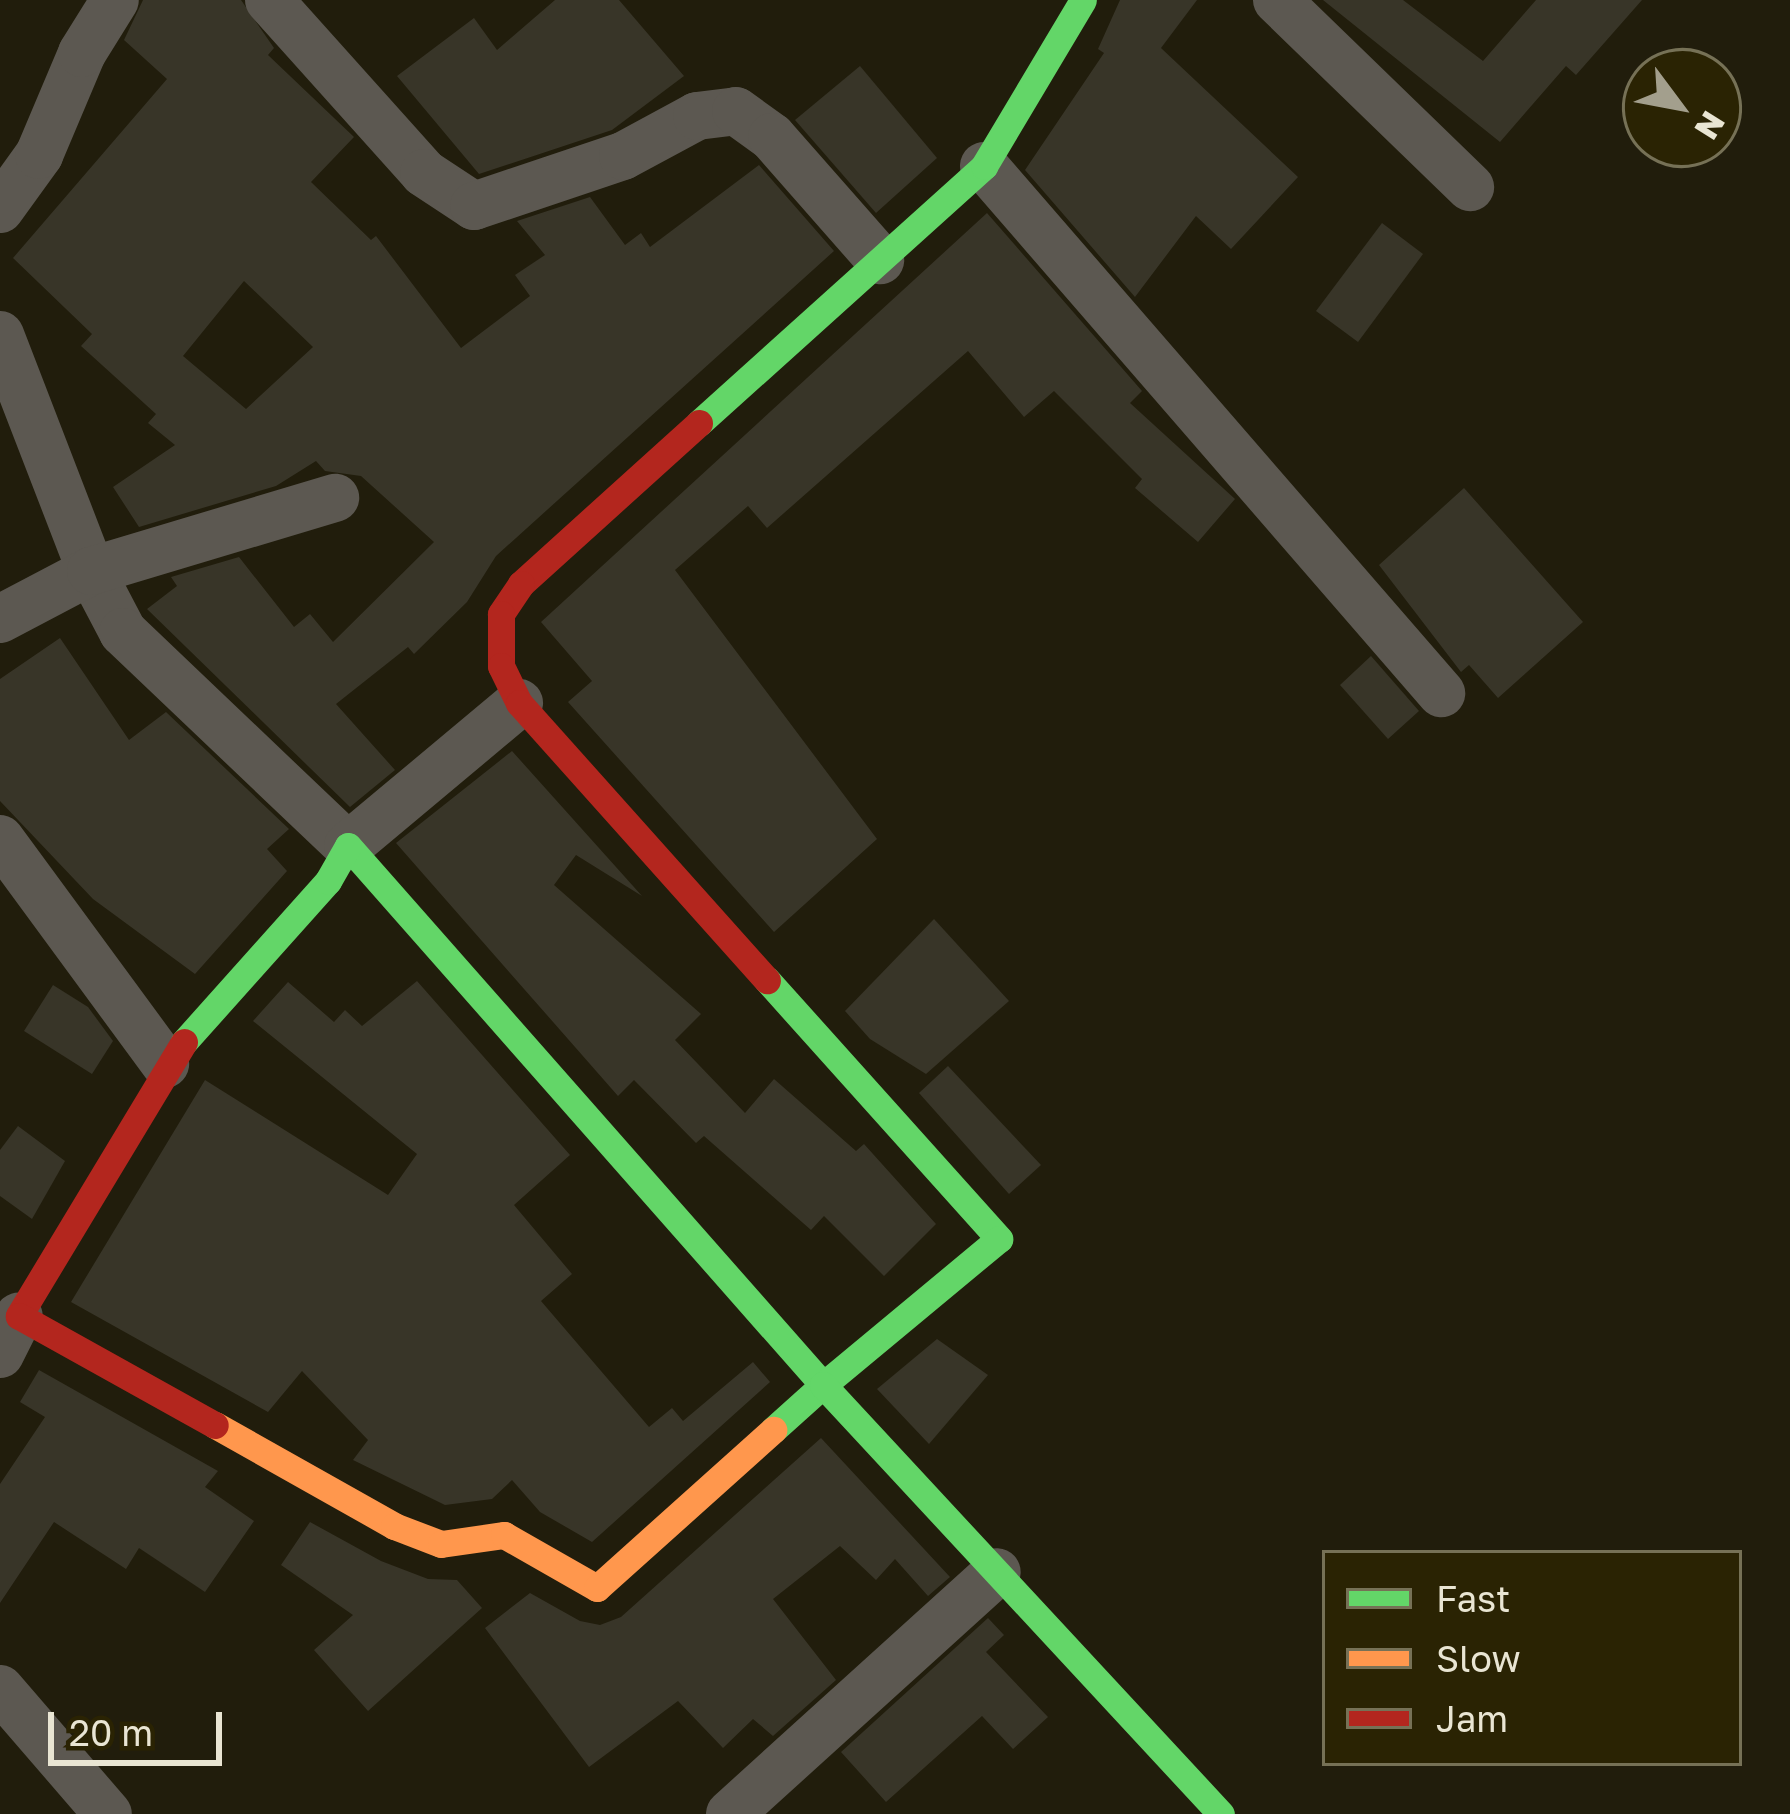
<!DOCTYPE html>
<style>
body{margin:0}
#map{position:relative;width:1790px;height:1814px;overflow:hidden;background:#211d0c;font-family:"Golos Text",sans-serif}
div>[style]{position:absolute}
.building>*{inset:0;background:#383528}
.street>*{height:48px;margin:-24px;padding:0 24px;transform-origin:24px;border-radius:24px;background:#5c5851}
.fast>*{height:27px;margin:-13.5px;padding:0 13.5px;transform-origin:13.5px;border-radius:13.5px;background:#63d668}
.slow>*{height:27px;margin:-13.5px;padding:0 13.5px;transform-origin:13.5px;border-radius:13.5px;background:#ff974d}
.jam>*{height:27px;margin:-13.5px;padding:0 13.5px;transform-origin:13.5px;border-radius:13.5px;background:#b3261e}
span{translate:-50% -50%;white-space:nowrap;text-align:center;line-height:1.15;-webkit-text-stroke:10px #2a2303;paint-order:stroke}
.legend{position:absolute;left:1322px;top:1550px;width:420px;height:216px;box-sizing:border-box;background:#2a2303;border:3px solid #767156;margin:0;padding:15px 21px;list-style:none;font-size:36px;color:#e9e5d3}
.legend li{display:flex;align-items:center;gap:24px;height:60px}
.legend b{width:60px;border:3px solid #767156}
.north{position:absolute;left:1622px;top:48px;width:120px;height:120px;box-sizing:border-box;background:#2a2303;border:3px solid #767156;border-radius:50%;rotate:122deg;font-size:33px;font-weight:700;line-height:48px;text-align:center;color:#e9e5d3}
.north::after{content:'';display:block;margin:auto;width:42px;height:54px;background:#a39f8d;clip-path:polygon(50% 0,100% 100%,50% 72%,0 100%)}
.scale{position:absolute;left:48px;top:1712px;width:174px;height:54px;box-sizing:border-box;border:6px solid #e9e5d3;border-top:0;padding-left:15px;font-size:36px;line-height:42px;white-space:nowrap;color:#e9e5d3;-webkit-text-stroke:9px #2a2303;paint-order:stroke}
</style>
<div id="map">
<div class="building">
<i style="clip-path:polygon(evenodd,143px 0,241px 0,274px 48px,268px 55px,354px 137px,311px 182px,371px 240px,376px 236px,461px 348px,530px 296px,515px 275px,545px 255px,517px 221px,590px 197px,625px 245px,641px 233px,650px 247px,759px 165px,834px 251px,496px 556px,467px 602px,414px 654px,408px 647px,336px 704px,395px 770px,350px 807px,147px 609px,177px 586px,171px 577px,239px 557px,294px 627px,310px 614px,333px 642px,434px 542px,361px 476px,325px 471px,316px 461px,276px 486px,139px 527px,113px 487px,175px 445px,148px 423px,156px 414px,81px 346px,92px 334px,13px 258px,167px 79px,124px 40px,143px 0,244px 281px,313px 347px,246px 409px,183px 356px,244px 281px)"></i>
<i style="clip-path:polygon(555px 0,619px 0,684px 76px,612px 130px,479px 174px,397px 76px,474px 18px,497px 50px)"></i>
<i style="clip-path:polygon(1120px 0,1197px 0,1161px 48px,1298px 177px,1231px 249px,1196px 216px,1135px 297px,1025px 170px,1104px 53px,1098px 49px)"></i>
<i style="clip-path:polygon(1323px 0,1403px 0,1483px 61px,1536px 0,1642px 0,1576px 75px,1566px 66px,1500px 142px)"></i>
<i style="clip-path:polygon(860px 66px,937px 158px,876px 213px,795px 120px)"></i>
<i style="clip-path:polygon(987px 213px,1142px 391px,1130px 403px,1235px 499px,1198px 542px,1135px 488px,1142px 479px,1054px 391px,1024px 417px,968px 351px,767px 528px,748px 506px,675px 570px,877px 839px,774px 932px,568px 702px,592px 681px,541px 622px)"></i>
<i style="clip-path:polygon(1382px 223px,1423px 254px,1358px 342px,1316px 311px)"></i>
<i style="clip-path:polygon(1464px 488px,1583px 622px,1498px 698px,1469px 665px,1461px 672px,1379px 565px)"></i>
<i style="clip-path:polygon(60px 638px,129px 740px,166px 712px,289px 829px,267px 849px,287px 871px,195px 974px,93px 899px,0 801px,0 679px)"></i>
<i style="clip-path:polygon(1371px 656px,1419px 711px,1388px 739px,1340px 685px)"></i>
<i style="clip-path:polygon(512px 751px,642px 896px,576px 855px,554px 885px,701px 1014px,675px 1040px,745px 1113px,774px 1079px,856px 1151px,864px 1144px,936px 1224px,884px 1276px,824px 1216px,811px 1230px,704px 1136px,696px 1143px,634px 1080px,618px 1096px,396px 843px)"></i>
<i style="clip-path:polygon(934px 919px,1009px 1001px,926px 1074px,870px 1039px,845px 1011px)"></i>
<i style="clip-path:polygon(417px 981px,570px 1155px,514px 1205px,572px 1274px,541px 1301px,649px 1427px,672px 1408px,683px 1421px,753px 1362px,770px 1382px,592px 1542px,540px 1512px,512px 1480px,492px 1499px,445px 1505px,353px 1460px,368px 1440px,302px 1371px,268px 1412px,71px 1302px,205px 1080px,388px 1195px,417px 1154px,253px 1021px,288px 982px,334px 1022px,345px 1010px,362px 1026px)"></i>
<i style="clip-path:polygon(53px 985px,88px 1007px,113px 1041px,92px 1074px,24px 1031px)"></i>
<i style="clip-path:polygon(948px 1066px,1041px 1165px,1009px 1194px,919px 1093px)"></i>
<i style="clip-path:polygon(18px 1126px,65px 1161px,32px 1219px,0 1196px,0 1150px)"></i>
<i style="clip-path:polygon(937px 1339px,988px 1375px,929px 1444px,877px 1389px)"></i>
<i style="clip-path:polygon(39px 1370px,218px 1471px,205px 1487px,254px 1521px,205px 1592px,139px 1548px,126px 1569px,54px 1522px,0 1603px,0 1484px,45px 1417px,20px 1402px)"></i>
<i style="clip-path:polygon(821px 1438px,950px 1577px,928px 1596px,895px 1559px,876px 1580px,840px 1546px,773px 1599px,836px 1680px,773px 1736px,753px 1719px,723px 1748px,678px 1701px,589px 1767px,485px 1628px,530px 1593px,580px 1621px,600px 1625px,621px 1617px)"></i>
<i style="clip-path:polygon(310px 1522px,381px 1561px,428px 1579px,457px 1580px,482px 1608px,368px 1711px,314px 1650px,353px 1615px,281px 1565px)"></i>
<i style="clip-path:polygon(988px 1618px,1004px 1635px,986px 1652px,1048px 1717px,1013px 1749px,982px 1716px,886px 1802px,841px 1752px)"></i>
</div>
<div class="street">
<i style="left:269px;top:0;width:232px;rotate:48.1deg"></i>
<i style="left:424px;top:173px;width:60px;rotate:33.4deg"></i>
<i style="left:474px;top:206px;width:157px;rotate:-18.6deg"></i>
<i style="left:623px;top:156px;width:84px;rotate:-28.4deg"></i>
<i style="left:697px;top:116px;width:39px;rotate:-7deg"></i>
<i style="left:736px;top:111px;width:44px;rotate:35.8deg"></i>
<i style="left:772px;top:137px;width:164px;rotate:48.7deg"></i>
<i style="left:1277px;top:0;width:269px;rotate:44.1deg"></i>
<i style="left:984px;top:166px;width:698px;rotate:49.07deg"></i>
<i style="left:0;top:209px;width:67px;rotate:-54.2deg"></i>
<i style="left:39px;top:155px;width:111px;rotate:-67.1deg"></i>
<i style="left:82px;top:53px;width:62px;rotate:-58.1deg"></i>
<i style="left:0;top:335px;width:253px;rotate:68.9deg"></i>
<i style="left:91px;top:571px;width:69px;rotate:62.3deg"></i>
<i style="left:123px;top:632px;width:311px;rotate:43.6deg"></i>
<i style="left:348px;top:846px;width:223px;rotate:-39.9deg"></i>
<i style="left:0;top:619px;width:103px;rotate:-27.8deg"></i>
<i style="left:91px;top:571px;width:255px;rotate:-16.7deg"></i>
<i style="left:0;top:839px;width:279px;rotate:53.7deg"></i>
<i style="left:0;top:1354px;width:42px;rotate:-63.4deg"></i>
<i style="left:0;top:1689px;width:165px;rotate:49.2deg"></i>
<i style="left:730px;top:1814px;width:360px;rotate:-42.2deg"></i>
</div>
<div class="fast">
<i style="left:699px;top:423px;width:384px;rotate:-42deg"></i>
<i style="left:984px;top:166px;width:193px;rotate:-59.2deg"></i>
<i style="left:348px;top:846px;width:718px;rotate:48.61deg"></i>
<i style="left:823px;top:1385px;width:67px;rotate:138deg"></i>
<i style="left:767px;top:980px;width:348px;rotate:48.1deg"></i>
<i style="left:999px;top:1239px;width:229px;rotate:140.3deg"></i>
<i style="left:823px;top:1385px;width:585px;rotate:47.15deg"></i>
<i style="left:184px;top:1042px;width:216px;rotate:-48.2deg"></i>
<i style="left:328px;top:881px;width:40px;rotate:-60.3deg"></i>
</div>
<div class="slow">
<i style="left:215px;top:1425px;width:206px;rotate:29.4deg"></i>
<i style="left:394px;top:1526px;width:50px;rotate:21deg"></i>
<i style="left:441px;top:1544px;width:64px;rotate:-8.1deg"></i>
<i style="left:504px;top:1535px;width:107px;rotate:29.7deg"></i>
<i style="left:597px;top:1588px;width:237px;rotate:-41.9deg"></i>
</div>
<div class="jam">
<i style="left:699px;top:423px;width:240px;rotate:137.9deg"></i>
<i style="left:521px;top:584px;width:36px;rotate:124deg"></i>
<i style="left:501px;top:614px;width:52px;rotate:90deg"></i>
<i style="left:501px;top:666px;width:41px;rotate:64.1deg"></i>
<i style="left:519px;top:703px;width:372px;rotate:48.2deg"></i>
<i style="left:184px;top:1042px;width:320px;rotate:121.1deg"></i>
<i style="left:19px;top:1316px;width:224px;rotate:29.1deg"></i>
</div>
<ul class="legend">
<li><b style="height:15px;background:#63d668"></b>Fast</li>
<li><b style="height:15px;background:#ff974d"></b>Slow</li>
<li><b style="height:15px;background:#b3261e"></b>Jam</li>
</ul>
<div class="north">N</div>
<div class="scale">20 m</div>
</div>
